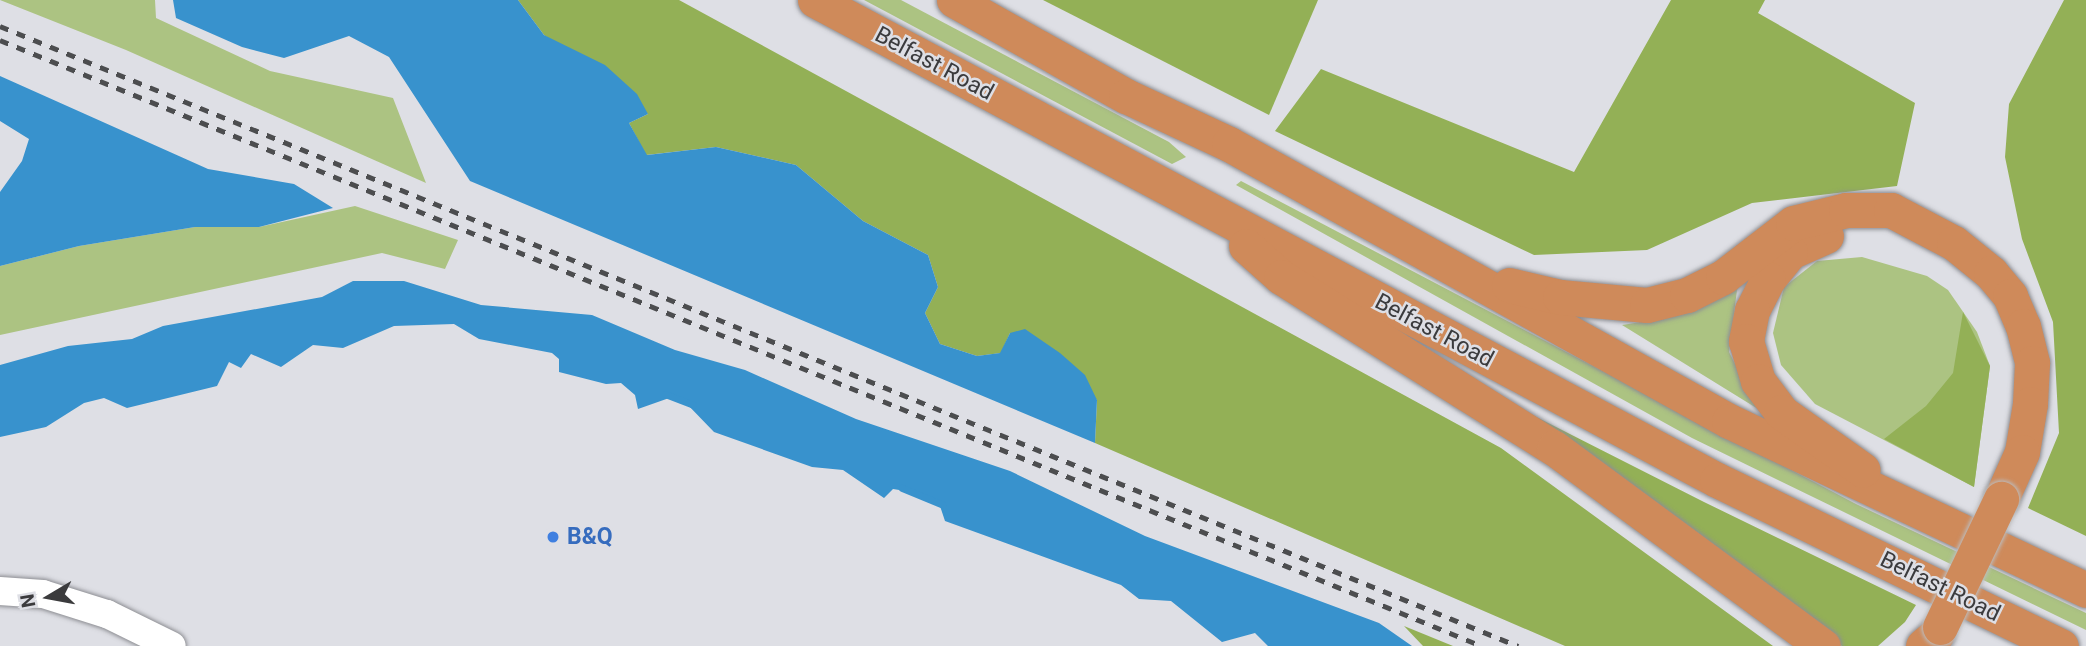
<!DOCTYPE html>
<style>
body{margin:0}
#map{position:relative;width:2086px;height:646px;overflow:hidden;background:#dedfe5;font-family:Roboto,sans-serif}
div>[style]{position:absolute}
.green>*{inset:0;background:#acc382}
.forest>*{inset:0;background:#93b056}
.water>*{inset:0;background:#3892cd}
.stream>*{height:7px;margin:-3.5px;padding:0 3.5px;transform-origin:3.5px;border-radius:3.5px;background:#3892cd}
.roads{filter:drop-shadow(0 0 2px #8d8e93) drop-shadow(0 0 2px #8d8e93)}
.secondary>*{height:28px;margin:-14px;padding:0 14px;transform-origin:14px;border-radius:14px;background:#fff}
.highway>*{height:35px;margin:-17.5px;padding:0 17.5px;transform-origin:17.5px;border-radius:17.5px;background:#cf8a5a}
.rail>*{height:5px;margin-top:-2.5px;transform-origin:0;background:repeating-linear-gradient(90deg,#4c4d4f 0 9px,transparent 0 18px)}
.bridges{filter:drop-shadow(0 0 2px #bcbcbd) drop-shadow(0 0 2px #bcbcbd)}
.highway-bridge>*{height:35px;margin:-17.5px;padding:0 17.5px;transform-origin:17.5px;border-radius:17.5px;background:#cf8a5a}
.dots>*{width:19px;height:19px;translate:-50% -50%;box-sizing:border-box;border:4px solid #dedfe5;border-radius:50%}
span{translate:-50% -50%;white-space:nowrap;text-align:center;line-height:1.15;-webkit-text-stroke:5px #dedfe5;paint-order:stroke}
.street-label{font-size:23px;color:#3b3b3d}
.shop-label{font-size:23px;color:#366cbe;font-weight:700}
.left{translate:0 -50%;text-align:left}
.north{position:absolute;left:14px;top:562px;width:70px;height:70px;-webkit-text-stroke:5px #dedfe5;paint-order:stroke;rotate:260deg;font-size:19px;font-weight:700;line-height:28px;text-align:center;color:#3b3b3d}
.north::after{content:'';display:block;margin:auto;width:24px;height:32px;background:#3b3b3d;clip-path:polygon(50% 0,100% 100%,50% 72%,0 100%)}
</style>
<div id="map">
<div class="green">
<i style="clip-path:polygon(0 0,155px 0,156px 18px,270px 71px,393px 98px,426px 183px,126px 50px)"></i>
<i style="clip-path:polygon(864px 0,901px 0,1169px 142px,1186px 157px,1172px 164px)"></i>
<i style="clip-path:polygon(1241px 181px,1856px 504px,2086px 613px,2086px 630px,1692px 438px,1236px 185px)"></i>
<i style="clip-path:polygon(355px 206px,458px 240px,445px 269px,382px 253px,0 335px,0 266px,79px 246px,195px 227px,259px 227px)"></i>
<i style="clip-path:polygon(1765px 251px,1737px 290px,1729px 352px,1758px 409px,1622px 325px,1666px 318px)"></i>
<i style="clip-path:polygon(1862px 257px,1927px 276px,1948px 290px,1977px 332px,1990px 366px,1974px 487px,1815px 404px,1781px 365px,1773px 333px,1784px 287px,1817px 261px)"></i>
</div>
<div class="forest">
<i style="clip-path:polygon(518px 0,679px 0,1501px 448px,1773px 646px,1565px 646px,1095px 443px,1097px 400px,1010px 333px,1001px 353px,977px 356px,940px 344px,925px 313px,938px 287px,928px 255px,863px 221px,796px 165px,716px 147px,646px 155px,629px 123px,648px 114px,544px 35px)"></i>
<i style="clip-path:polygon(1043px 0,1318px 0,1269px 115px)"></i>
<i style="clip-path:polygon(1671px 0,1765px 0,1758px 13px,1915px 103px,1897px 186px,1752px 203px,1647px 250px,1534px 255px,1275px 131px,1321px 69px,1574px 172px)"></i>
<i style="clip-path:polygon(2064px 0,2086px 0,2086px 536px,2028px 508px,2059px 433px,2053px 322px,2022px 239px,2005px 157px,2009px 104px)"></i>
<i style="clip-path:polygon(1963px 312px,1990px 366px,1974px 487px,1884px 439px,1926px 406px,1953px 373px)"></i>
<i style="clip-path:polygon(1507px 402px,1704px 502px,1916px 605px,1905px 622px,1878px 646px,1842px 646px)"></i>
<i style="clip-path:polygon(1404px 626px,1453px 646px,1423px 646px)"></i>
</div>
<div class="water">
<i style="clip-path:polygon(173px 0,518px 0,544px 35px,605px 65px,637px 94px,648px 114px,629px 123px,647px 155px,716px 147px,796px 165px,863px 221px,928px 255px,938px 287px,925px 313px,940px 344px,977px 356px,1000px 353px,1010px 333px,1025px 329px,1060px 353px,1085px 375px,1097px 400px,1095px 443px,470px 181px,389px 57px,349px 36px,284px 58px,242px 47px,176px 18px)"></i>
<i style="clip-path:polygon(0 76px,208px 169px,294px 184px,333px 208px,259px 227px,195px 227px,79px 246px,0 266px,0 192px,22px 161px,29px 139px,0 121px)"></i>
<i style="clip-path:polygon(353px 281px,404px 281px,481px 305px,592px 315px,675px 350px,745px 370px,856px 419px,1010px 471px,1145px 536px,1379px 623px,1412px 646px,1268px 646px,1255px 633px,1222px 642px,1171px 601px,1139px 599px,1121px 585px,945px 521px,939px 503px,918px 493px,893px 489px,884px 498px,843px 470px,812px 467px,714px 432px,685px 402px,672px 397px,638px 409px,635px 395px,621px 383px,606px 384px,559px 372px,559px 359px,552px 353px,479px 339px,454px 324px,394px 326px,343px 348px,313px 345px,281px 367px,251px 354px,241px 368px,229px 362px,217px 386px,127px 408px,104px 398px,84px 403px,46px 427px,0 437px,0 365px,68px 346px,132px 339px,163px 326px,322px 297px)"></i>
</div>
<div class="stream">
<i style="left:665px;top:394px;width:30px;rotate:21deg"></i>
<i style="left:902px;top:488px;width:44px;rotate:22.5deg"></i>
</div>
<div class="roads">
<div class="secondary">
<i style="left:0;top:591px;width:43px;rotate:4deg"></i>
<i style="left:43px;top:594px;width:67px;rotate:17.4deg"></i>
<i style="left:107px;top:614px;width:72px;rotate:26.2deg"></i>
</div>
<div class="highway">
<i style="left:815px;top:0;width:1022px;rotate:28.02deg"></i>
<i style="left:1717px;top:480px;width:382px;rotate:25.8deg"></i>
<i style="left:954px;top:0;width:197px;rotate:29.2deg"></i>
<i style="left:1126px;top:96px;width:114px;rotate:25deg"></i>
<i style="left:1229px;top:144px;width:572px;rotate:28.99deg"></i>
<i style="left:1729px;top:421px;width:395px;rotate:25.3deg"></i>
<i style="left:1826px;top:236px;width:39px;rotate:156deg"></i>
<i style="left:1790px;top:252px;width:35px;rotate:129deg"></i>
<i style="left:1768px;top:279px;width:35px;rotate:117deg"></i>
<i style="left:1752px;top:310px;width:32px;rotate:101deg"></i>
<i style="left:1746px;top:341px;width:42px;rotate:73.3deg"></i>
<i style="left:1758px;top:381px;width:39px;rotate:53deg"></i>
<i style="left:1781px;top:412px;width:100px;rotate:35.3deg"></i>
<i style="left:1246px;top:246px;width:47px;rotate:41.5deg"></i>
<i style="left:1281px;top:277px;width:322px;rotate:32.1deg"></i>
<i style="left:1554px;top:448px;width:334px;rotate:36.4deg"></i>
<i style="left:1509px;top:285px;width:52px;rotate:13.2deg"></i>
<i style="left:1560px;top:297px;width:87px;rotate:5.3deg"></i>
<i style="left:1647px;top:305px;width:41px;rotate:-14deg"></i>
<i style="left:1687px;top:295px;width:40px;rotate:-26.6deg"></i>
<i style="left:1723px;top:277px;width:88px;rotate:-37.6deg"></i>
<i style="left:1793px;top:223px;width:55px;rotate:-13.8deg"></i>
<i style="left:1846px;top:210px;width:45px"></i>
<i style="left:1891px;top:210px;width:71px;rotate:27.6deg"></i>
<i style="left:1954px;top:243px;width:48px;rotate:39deg"></i>
<i style="left:1991px;top:273px;width:30px;rotate:50deg"></i>
<i style="left:2010px;top:296px;width:33px;rotate:67deg"></i>
<i style="left:2023px;top:326px;width:38px;rotate:76deg"></i>
<i style="left:2032px;top:363px;width:41px;rotate:92.8deg"></i>
<i style="left:2030px;top:404px;width:49px;rotate:99.5deg"></i>
<i style="left:2022px;top:452px;width:51px;rotate:114.1deg"></i>
<i style="left:1923px;top:646px;width:18px;rotate:-41deg"></i>
</div>
</div>
<div class="rail">
<i style="left:0;top:26px;width:1640px;rotate:22.22deg"></i>
<i style="left:0;top:40px;width:1601px;rotate:22.24deg"></i>
</div>
<div class="bridges">
<div class="highway-bridge">
<i style="left:1940px;top:627px;width:142px;rotate:-64.5deg"></i>
</div>
</div>
<div class="dots">
<i style="left:553px;top:537px;background:#3f7fe0"></i>
</div>
<div class="street-label">
<span style="left:934px;top:64px;rotate:28deg">Belfast Road</span>
<span style="left:1434px;top:331px;rotate:28deg">Belfast Road</span>
<span style="left:1940px;top:587px;rotate:26deg">Belfast Road</span>
</div>
<div class="shop-label">
<span class="left" style="left:567px;top:537px">B&amp;Q</span>
</div>
<div class="north">N</div>
</div>
